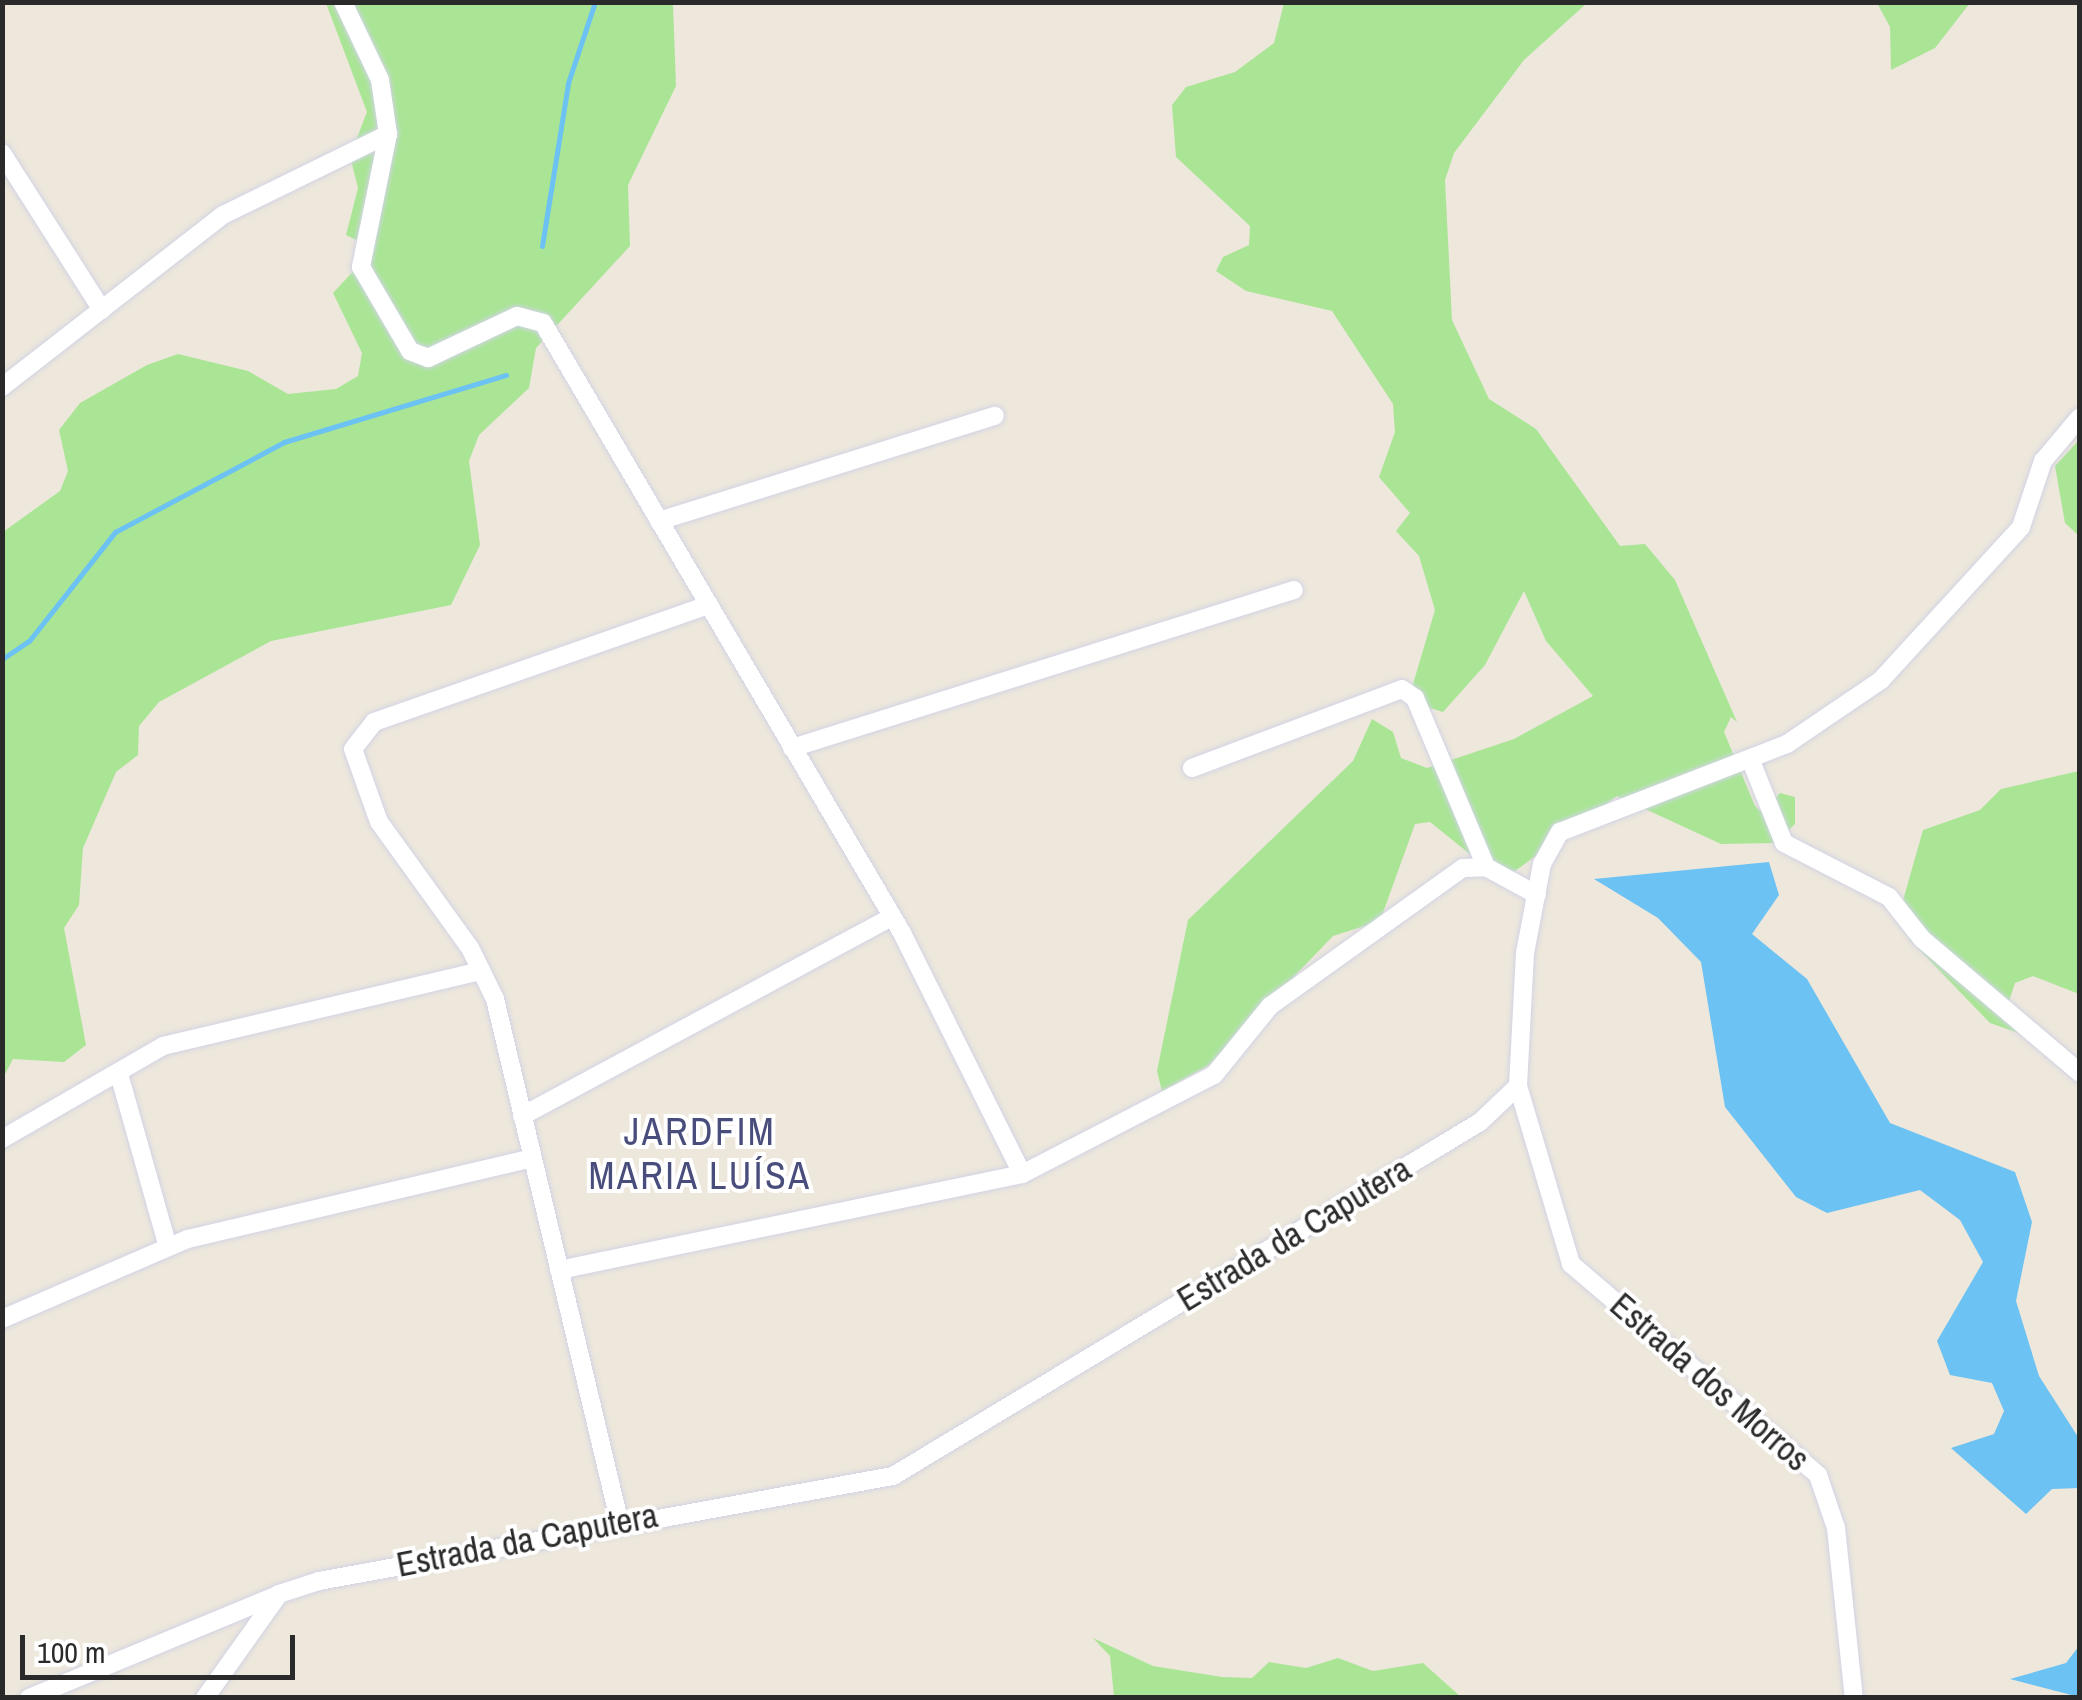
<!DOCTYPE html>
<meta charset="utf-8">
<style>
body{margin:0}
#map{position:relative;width:2082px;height:1700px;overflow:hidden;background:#ede7dc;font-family:"Archivo Narrow",sans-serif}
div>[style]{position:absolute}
.green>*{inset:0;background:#aae596}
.water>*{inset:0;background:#6bc2f3}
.stream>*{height:5px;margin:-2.5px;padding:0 2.5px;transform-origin:2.5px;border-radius:2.5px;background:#6bc2f3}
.roads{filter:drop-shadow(0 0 2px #d1d3e4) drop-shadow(0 0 2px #d1d3e4)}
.street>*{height:18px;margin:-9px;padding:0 9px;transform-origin:9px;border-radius:9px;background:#fff}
span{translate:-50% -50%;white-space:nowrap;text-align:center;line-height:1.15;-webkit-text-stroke:8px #fff;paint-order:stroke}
.street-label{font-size:35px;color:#2a2a2a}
.neighbourhood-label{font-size:38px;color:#494d7c;letter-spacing:2.5px}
.frame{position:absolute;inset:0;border:5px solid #2a2a2a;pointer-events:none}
.scale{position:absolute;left:20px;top:1635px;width:275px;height:45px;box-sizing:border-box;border:5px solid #2a2a2a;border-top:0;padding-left:12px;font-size:30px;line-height:35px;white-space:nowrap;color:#2a2a2a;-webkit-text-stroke:8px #fff;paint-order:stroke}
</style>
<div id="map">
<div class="green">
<i style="clip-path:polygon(326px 3px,673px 4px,676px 86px,628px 185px,630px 246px,536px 348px,529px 388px,479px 435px,469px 461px,480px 545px,451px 605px,271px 641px,159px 702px,139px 726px,138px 755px,116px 772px,83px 848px,79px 905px,64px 928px,86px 1045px,64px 1062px,13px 1059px,3px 1078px,3px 532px,60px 491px,68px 471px,59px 430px,80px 403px,147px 365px,178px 354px,248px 371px,288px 394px,336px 389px,358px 376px,362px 353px,333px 293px,374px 249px,346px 235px,358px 188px,350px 156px,367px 112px)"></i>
<i style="clip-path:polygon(1284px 3px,1587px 3px,1524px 60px,1454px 153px,1445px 180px,1452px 320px,1489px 399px,1536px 429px,1620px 546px,1645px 544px,1675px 580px,1737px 722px,1731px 717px,1724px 732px,1755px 806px,1762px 812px,1780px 793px,1795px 797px,1795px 824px,1775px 843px,1721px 844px,1617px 796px,1515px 871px,1491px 871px,1430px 822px,1415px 824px,1380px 921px,1333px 936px,1209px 1065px,1162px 1091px,1157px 1071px,1188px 920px,1353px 761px,1372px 719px,1393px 732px,1401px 758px,1427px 768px,1514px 739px,1593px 696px,1546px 641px,1524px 591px,1485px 665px,1443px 712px,1408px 701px,1435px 610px,1419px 556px,1396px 531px,1410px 513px,1379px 477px,1395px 432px,1393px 404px,1332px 311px,1246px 291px,1216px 271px,1223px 257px,1249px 245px,1250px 226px,1176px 157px,1172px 105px,1186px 87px,1235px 72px,1274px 43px)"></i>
<i style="clip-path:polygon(1863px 3px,1970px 2px,1970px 3px,1935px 48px,1891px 70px,1890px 27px,1877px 3px)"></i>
<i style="clip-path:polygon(2079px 440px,2080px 440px,2079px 536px,2065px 523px,2055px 466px)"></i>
<i style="clip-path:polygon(2079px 771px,2079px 994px,2033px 976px,2015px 983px,2008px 1004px,2021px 1034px,1990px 1023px,1910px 940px,1900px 911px,1923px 830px,1980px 810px,2001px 789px)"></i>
<i style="clip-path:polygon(1093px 1638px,1153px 1666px,1222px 1677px,1252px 1678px,1269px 1662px,1306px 1668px,1338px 1658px,1373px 1671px,1423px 1663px,1461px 1697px,1114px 1697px,1110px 1656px)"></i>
</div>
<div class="water">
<i style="clip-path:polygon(1769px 862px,1779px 895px,1752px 934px,1807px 979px,1890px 1123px,2015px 1172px,2032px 1222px,2016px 1301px,2039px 1376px,2080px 1440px,2079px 1488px,2052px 1489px,2026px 1514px,1951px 1448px,1994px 1434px,2004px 1411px,1992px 1383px,1950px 1375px,1937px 1341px,1983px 1262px,1960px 1220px,1920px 1190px,1827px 1213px,1796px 1197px,1725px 1107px,1701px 962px,1658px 918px,1594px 879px)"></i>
<i style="clip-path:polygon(2079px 1646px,2079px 1697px,2010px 1679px,2066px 1663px)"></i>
</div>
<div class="stream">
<i style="left:542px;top:246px;width:165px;rotate:-80.9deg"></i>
<i style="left:568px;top:83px;width:85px;rotate:-71.6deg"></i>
<i style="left:2px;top:659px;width:32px;rotate:-34deg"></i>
<i style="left:29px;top:641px;width:139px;rotate:-51.7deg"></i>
<i style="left:115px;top:532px;width:191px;rotate:-28deg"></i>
<i style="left:284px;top:442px;width:232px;rotate:-16.8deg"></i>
</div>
<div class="roads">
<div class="street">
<i style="left:343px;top:2px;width:86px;rotate:64.6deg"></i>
<i style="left:380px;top:80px;width:55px;rotate:81.6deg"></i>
<i style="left:388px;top:134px;width:136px;rotate:101.5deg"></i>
<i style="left:361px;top:267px;width:97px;rotate:59.7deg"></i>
<i style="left:410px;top:351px;width:19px;rotate:21deg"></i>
<i style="left:428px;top:358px;width:98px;rotate:-25.3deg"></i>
<i style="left:517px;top:316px;width:27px;rotate:15deg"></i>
<i style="left:543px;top:323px;width:708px;rotate:59.52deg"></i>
<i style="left:902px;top:933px;width:269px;rotate:63.5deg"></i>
<i style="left:2px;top:153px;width:186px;rotate:57.5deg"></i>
<i style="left:2px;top:387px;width:280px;rotate:-37.9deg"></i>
<i style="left:223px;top:215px;width:184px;rotate:-26.1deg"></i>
<i style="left:659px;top:521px;width:352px;rotate:-17.4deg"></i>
<i style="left:792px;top:748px;width:526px;rotate:-17.47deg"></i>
<i style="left:1751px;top:761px;width:88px;rotate:68.1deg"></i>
<i style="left:1784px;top:843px;width:118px;rotate:27.2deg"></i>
<i style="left:1889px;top:897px;width:53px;rotate:51.8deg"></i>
<i style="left:1922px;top:939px;width:207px;rotate:40.3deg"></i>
<i style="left:1192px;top:768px;width:224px;rotate:-20.6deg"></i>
<i style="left:1402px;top:689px;width:16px;rotate:35deg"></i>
<i style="left:1415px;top:698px;width:183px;rotate:67.2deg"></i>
<i style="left:119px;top:1074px;width:180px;rotate:74.2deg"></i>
<i style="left:1518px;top:1086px;width:186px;rotate:73.4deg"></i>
<i style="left:1571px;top:1264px;width:325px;rotate:40.5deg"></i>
<i style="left:1818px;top:1475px;width:56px;rotate:71.2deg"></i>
<i style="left:1836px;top:1528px;width:171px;rotate:84deg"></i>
<i style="left:522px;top:1116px;width:420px;rotate:-28.3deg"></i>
<i style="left:2px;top:1139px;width:186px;rotate:-30deg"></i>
<i style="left:163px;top:1046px;width:327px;rotate:-13.3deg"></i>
<i style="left:559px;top:1270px;width:473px;rotate:-11.7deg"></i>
<i style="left:1022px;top:1174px;width:216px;rotate:-27.3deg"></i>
<i style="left:1214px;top:1075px;width:89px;rotate:-50.9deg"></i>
<i style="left:1270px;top:1006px;width:237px;rotate:-35.6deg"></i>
<i style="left:1463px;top:868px;width:23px;rotate:-2deg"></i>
<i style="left:1486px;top:867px;width:58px;rotate:28.8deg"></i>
<i style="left:2px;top:1319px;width:202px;rotate:-23.3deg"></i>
<i style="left:188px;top:1239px;width:354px;rotate:-13.2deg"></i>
<i style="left:619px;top:1520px;width:536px;rotate:-103.39deg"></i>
<i style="left:495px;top:999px;width:57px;rotate:-116.1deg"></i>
<i style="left:470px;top:948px;width:155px;rotate:-125.8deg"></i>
<i style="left:379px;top:822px;width:77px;rotate:-109.6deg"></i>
<i style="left:353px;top:749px;width:34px;rotate:-52deg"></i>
<i style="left:374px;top:722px;width:355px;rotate:-19.3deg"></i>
<i style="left:29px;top:1698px;width:269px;rotate:-22.5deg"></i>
<i style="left:205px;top:1698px;width:128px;rotate:-54.6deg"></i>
<i style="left:279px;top:1594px;width:42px;rotate:-18deg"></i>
<i style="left:319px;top:1581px;width:584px;rotate:-10.37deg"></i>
<i style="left:893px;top:1476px;width:685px;rotate:-31.09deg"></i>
<i style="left:1480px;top:1122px;width:52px;rotate:-43.5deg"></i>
<i style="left:1518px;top:1086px;width:133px;rotate:-87deg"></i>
<i style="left:1525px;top:953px;width:91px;rotate:-79.2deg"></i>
<i style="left:1542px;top:864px;width:37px;rotate:-61deg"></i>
<i style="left:1560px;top:832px;width:243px;rotate:-21.2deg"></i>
<i style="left:1787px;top:744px;width:114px;rotate:-34.2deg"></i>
<i style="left:1881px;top:680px;width:207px;rotate:-47.5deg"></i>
<i style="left:2021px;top:527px;width:70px;rotate:-71.6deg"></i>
<i style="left:2043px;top:461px;width:57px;rotate:-49.9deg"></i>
</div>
</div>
<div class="street-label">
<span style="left:1294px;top:1234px;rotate:-31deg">Estrada da Caputera</span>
<span style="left:1710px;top:1382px;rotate:41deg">Estrada dos Morros</span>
<span style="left:527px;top:1540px;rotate:-11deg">Estrada da Caputera</span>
</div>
<div class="neighbourhood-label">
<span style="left:700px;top:1154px">JARDFIM<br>MARIA LUÍSA</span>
</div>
<div class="frame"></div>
<div class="scale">100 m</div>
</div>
